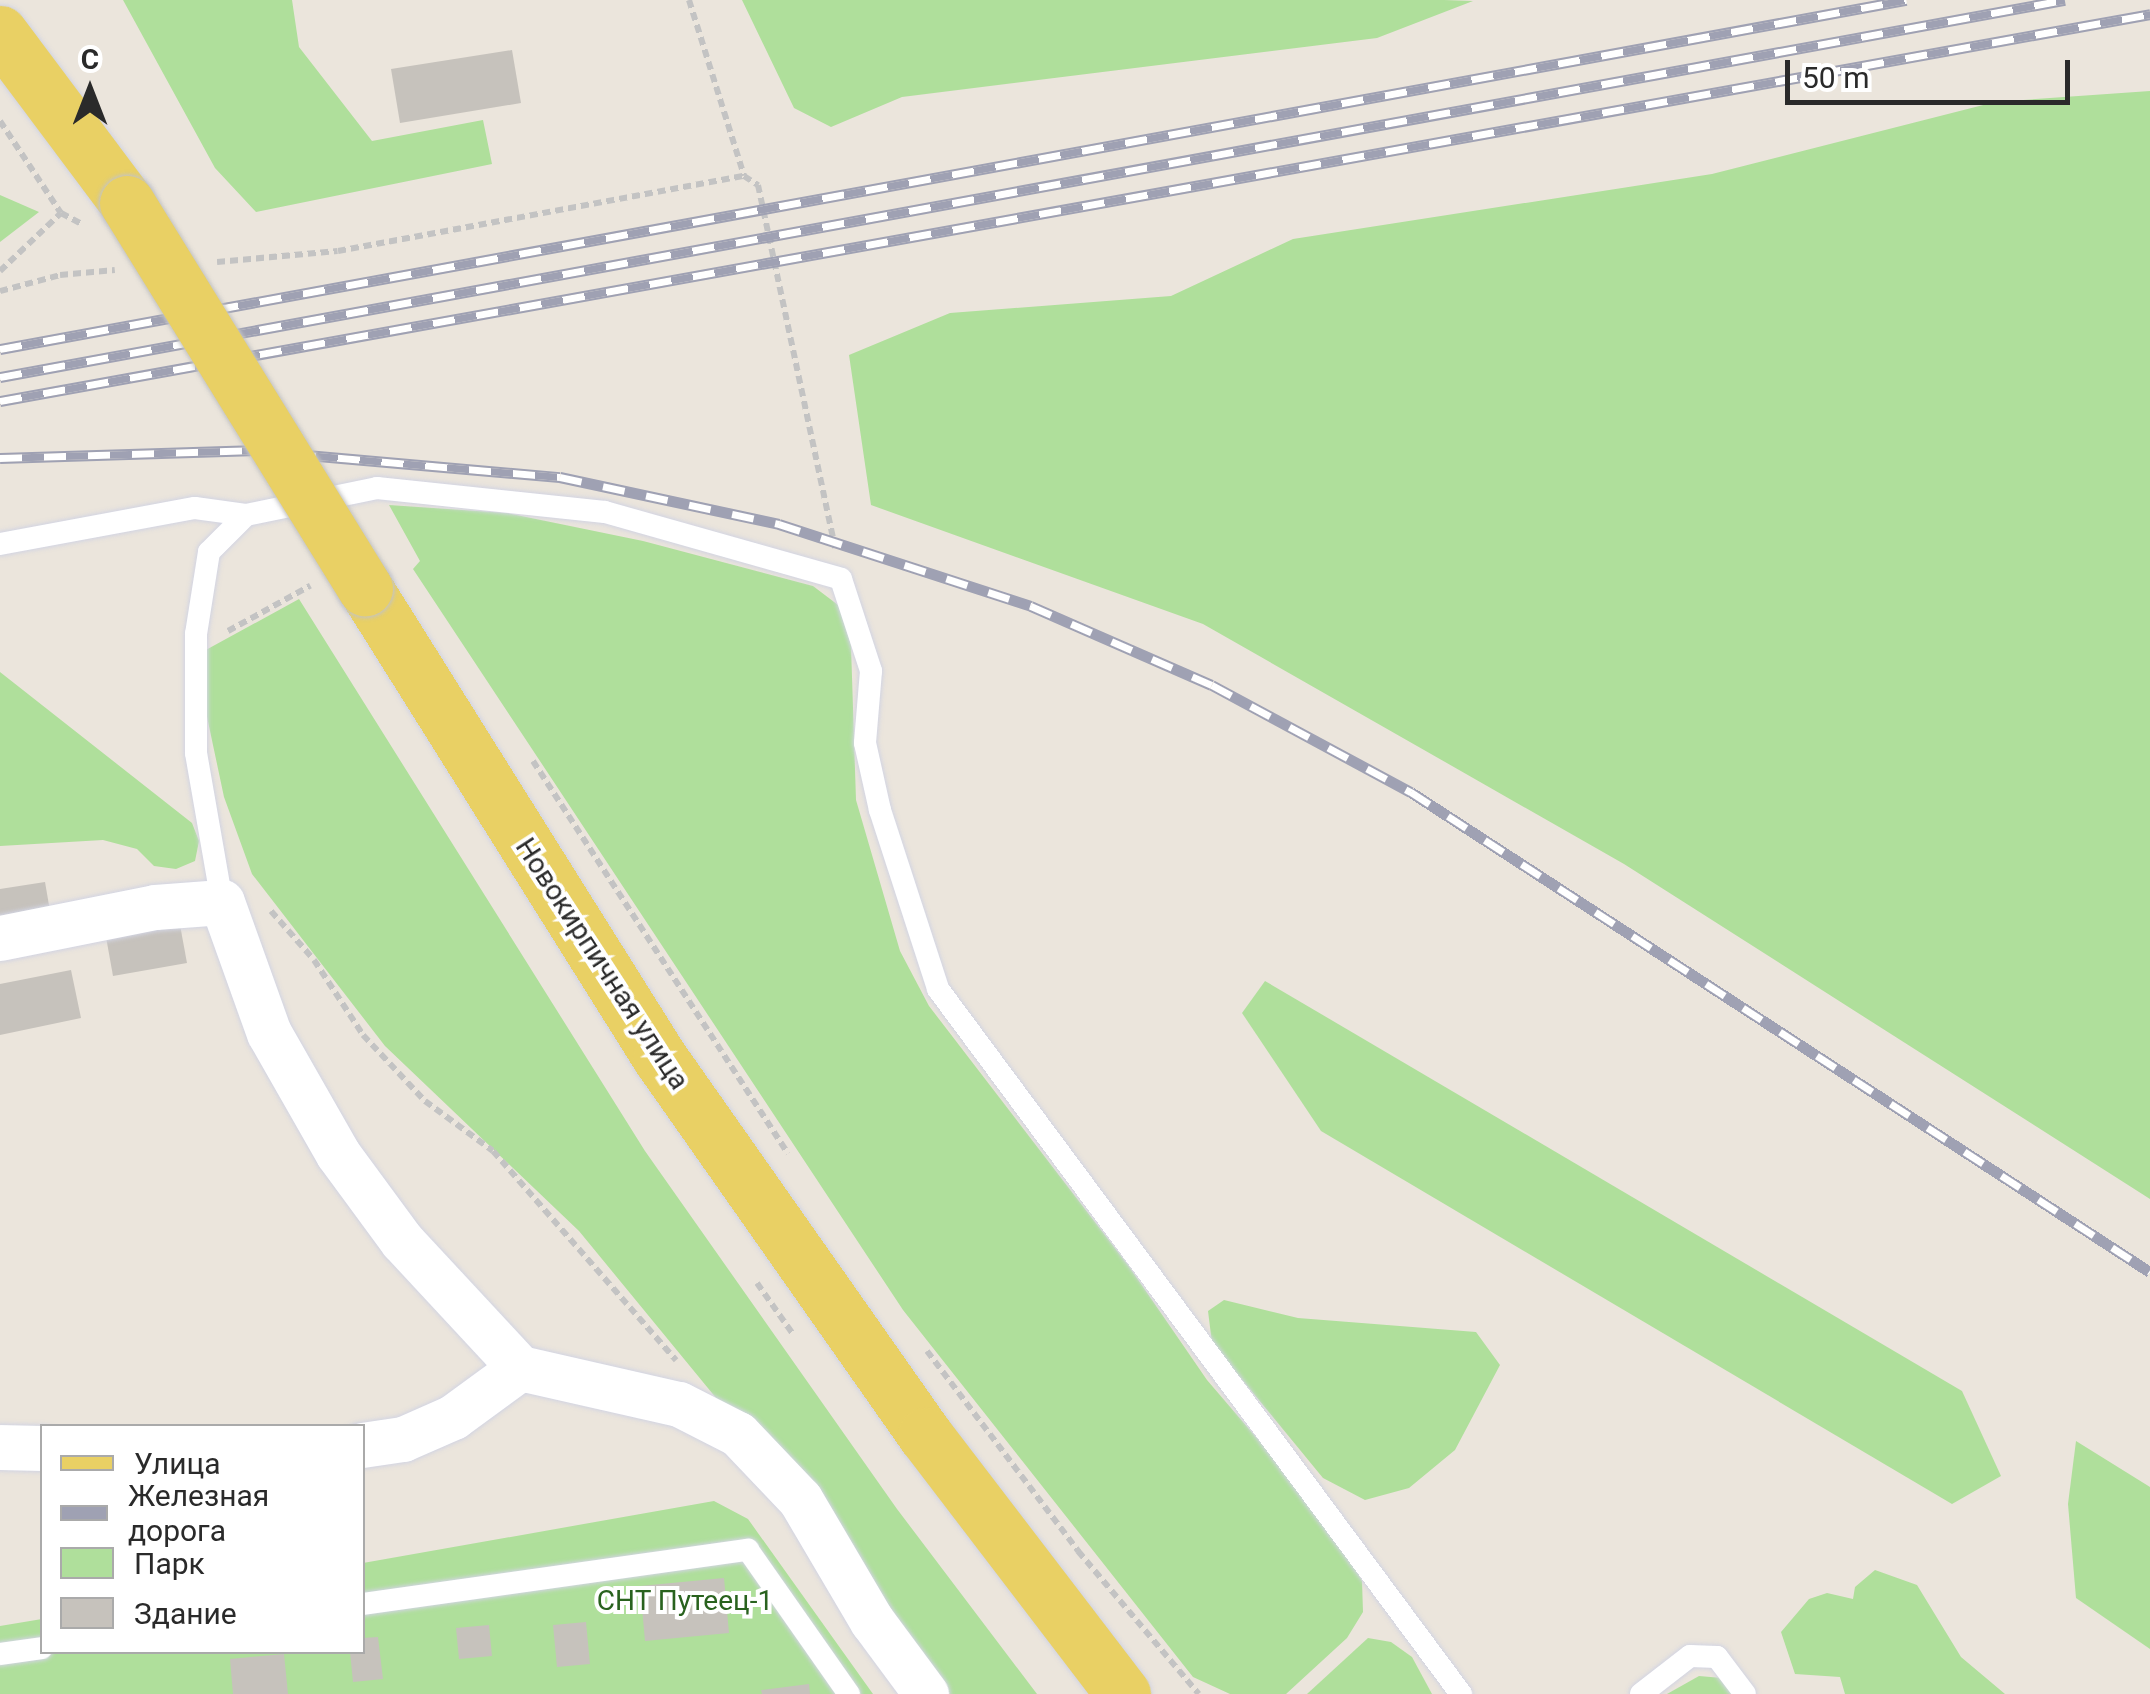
<!DOCTYPE html>
<meta charset="utf-8">
<style>
body{margin:0}
#map{position:relative;width:2150px;height:1694px;overflow:hidden;background:#ebe5dc;font-family:Roboto,sans-serif}
div>[style]{position:absolute}
.green>*{inset:0;background:#afdf9b}
.building>*{inset:0;background:#c6c2bc}
.path>*{height:6px;margin-top:-3px;transform-origin:0;background:repeating-linear-gradient(90deg,#c3c3c3 0 8px,transparent 0 13px)}
.roads{filter:drop-shadow(0 0 2px #d2d4e2) drop-shadow(0 0 2px #d2d4e2)}
.service>*{height:22px;margin:-11px;padding:0 11px;transform-origin:11px;border-radius:11px;background:#fff}
.minor>*{height:45px;margin:-22.5px;padding:0 22.5px;transform-origin:22.5px;border-radius:22.5px;background:#fff}
.primary>*{height:55px;margin:-27.5px;padding:0 27.5px;transform-origin:27.5px;border-radius:27.5px;background:#e9d064}
.rail>*{height:11px;margin-top:-5.5px;transform-origin:0;background:repeating-linear-gradient(90deg,#fff 0 22px,#9fa1b3 0 44px);box-sizing:border-box;border-block:2px solid #9fa1b3}
.bridges{filter:drop-shadow(0 0 2px #c3c3c3) drop-shadow(0 0 2px #c3c3c3)}
.primary-bridge>*{height:55px;margin:-27.5px;padding:0 27.5px;transform-origin:27.5px;border-radius:27.5px;background:#e9d064}
span{translate:-50% -50%;white-space:nowrap;text-align:center;line-height:1.15;-webkit-text-stroke:8px #fff;paint-order:stroke}
.street-label{font-size:28px;color:#2a2a2a}
.park-label{font-size:28px;color:#29621e}
.legend{position:absolute;left:40px;top:1424px;width:325px;height:230px;box-sizing:border-box;background:#fff;border:2px solid #aaa;margin:0;padding:12px 18px;list-style:none;font-size:30px;color:#2a2a2a}
.legend li{display:flex;align-items:center;gap:20px;height:50px}
.legend b{width:50px;border:2px solid #aaa}
.north{position:absolute;left:40px;top:40px;width:100px;height:100px;-webkit-text-stroke:8px #fff;paint-order:stroke;rotate:0deg;font-size:28px;font-weight:700;line-height:40px;text-align:center;color:#2a2a2a}
.north::after{content:'';display:block;margin:auto;width:35px;height:45px;background:#2a2a2a;clip-path:polygon(50% 0,100% 100%,50% 72%,0 100%)}
.scale{position:absolute;left:1785px;top:60px;width:285px;height:45px;box-sizing:border-box;border:5px solid #2a2a2a;border-top:0;padding-left:12px;font-size:30px;line-height:35px;white-space:nowrap;color:#2a2a2a;-webkit-text-stroke:8px #fff;paint-order:stroke}
</style>
<div id="map">
<div class="green">
<i style="clip-path:polygon(123px 0,292px 0,299px 47px,372px 141px,483px 120px,492px 164px,256px 212px,215px 168px)"></i>
<i style="clip-path:polygon(742px 0,1444px 0,1473px 1px,1377px 38px,902px 97px,831px 127px,794px 108px)"></i>
<i style="clip-path:polygon(2150px 91px,2150px 1199px,1624px 864px,1203px 624px,871px 505px,849px 355px,950px 313px,1171px 296px,1293px 239px,1712px 174px,1995px 102px)"></i>
<i style="clip-path:polygon(0 195px,39px 212px,0 242px)"></i>
<i style="clip-path:polygon(389px 505px,507px 513px,643px 541px,813px 586px,842px 608px,851px 646px,856px 800px,900px 951px,929px 1006px,1128px 1265px,1207px 1380px,1328px 1521px,1362px 1581px,1363px 1612px,1347px 1638px,1286px 1694px,1230px 1694px,1193px 1677px,903px 1310px,413px 569px,420px 561px)"></i>
<i style="clip-path:polygon(299px 599px,645px 1151px,897px 1509px,1037px 1694px,944px 1694px,744px 1432px,579px 1231px,385px 1046px,252px 874px,224px 797px,206px 712px,204px 651px)"></i>
<i style="clip-path:polygon(0 672px,192px 823px,199px 841px,195px 861px,176px 869px,154px 866px,137px 849px,103px 840px,0 846px)"></i>
<i style="clip-path:polygon(1265px 981px,1962px 1391px,2001px 1476px,1952px 1504px,1321px 1131px,1242px 1013px)"></i>
<i style="clip-path:polygon(1224px 1300px,1298px 1318px,1476px 1332px,1500px 1365px,1455px 1450px,1409px 1488px,1365px 1500px,1323px 1478px,1212px 1343px,1208px 1311px)"></i>
<i style="clip-path:polygon(2076px 1441px,2150px 1487px,2150px 1649px,2076px 1598px,2068px 1504px)"></i>
<i style="clip-path:polygon(714px 1501px,748px 1519px,873px 1694px,0 1694px,0 1626px,42px 1619px,42px 1652px,362px 1652px,363px 1563px)"></i>
<i style="clip-path:polygon(1875px 1570px,1917px 1585px,1961px 1657px,2005px 1694px,1845px 1694px,1840px 1677px,1795px 1674px,1781px 1632px,1809px 1599px,1827px 1593px,1853px 1599px,1855px 1587px)"></i>
<i style="clip-path:polygon(1368px 1638px,1391px 1642px,1412px 1657px,1432px 1694px,1307px 1694px)"></i>
<i style="clip-path:polygon(1699px 1676px,1722px 1678px,1736px 1694px,1667px 1694px)"></i>
</div>
<div class="building">
<i style="clip-path:polygon(512px 50px,521px 103px,400px 123px,391px 69px)"></i>
<i style="clip-path:polygon(45px 882px,50px 911px,0 920px,0 889px)"></i>
<i style="clip-path:polygon(180px 925px,187px 963px,113px 976px,106px 937px)"></i>
<i style="clip-path:polygon(71px 970px,81px 1018px,0 1035px,0 984px)"></i>
<i style="clip-path:polygon(724px 1578px,729px 1633px,645px 1641px,640px 1586px)"></i>
<i style="clip-path:polygon(586px 1622px,590px 1664px,557px 1667px,553px 1625px)"></i>
<i style="clip-path:polygon(489px 1625px,492px 1656px,459px 1659px,456px 1628px)"></i>
<i style="clip-path:polygon(378px 1637px,383px 1679px,353px 1682px,350px 1652px,362px 1652px,362px 1638px)"></i>
<i style="clip-path:polygon(284px 1654px,288px 1694px,233px 1694px,230px 1659px)"></i>
<i style="clip-path:polygon(809px 1684px,810px 1694px,762px 1694px,761px 1690px)"></i>
</div>
<div class="path">
<i style="left:689px;top:0;width:184px;rotate:72.6deg"></i>
<i style="left:0;top:121px;width:110px;rotate:56.5deg"></i>
<i style="left:61px;top:213px;width:24px;rotate:28deg"></i>
<i style="left:217px;top:262px;width:121px;rotate:-5.2deg"></i>
<i style="left:338px;top:251px;width:413px;rotate:-10.5deg"></i>
<i style="left:744px;top:176px;width:17px;rotate:33deg"></i>
<i style="left:758px;top:185px;width:371px;rotate:78deg"></i>
<i style="left:0;top:271px;width:84px;rotate:-43.6deg"></i>
<i style="left:0;top:291px;width:62px;rotate:-14.9deg"></i>
<i style="left:60px;top:275px;width:55px;rotate:-5.2deg"></i>
<i style="left:228px;top:631px;width:94px;rotate:-28.8deg"></i>
<i style="left:533px;top:761px;width:468px;rotate:57deg"></i>
<i style="left:271px;top:911px;width:65px;rotate:48.7deg"></i>
<i style="left:314px;top:960px;width:90px;rotate:56.8deg"></i>
<i style="left:363px;top:1035px;width:91px;rotate:46.8deg"></i>
<i style="left:425px;top:1101px;width:84px;rotate:36.3deg"></i>
<i style="left:493px;top:1151px;width:278px;rotate:48.8deg"></i>
<i style="left:757px;top:1283px;width:62px;rotate:54.8deg"></i>
<i style="left:927px;top:1351px;width:251px;rotate:52.9deg"></i>
<i style="left:1078px;top:1551px;width:187px;rotate:49.8deg"></i>
</div>
<div class="roads">
<div class="service">
<i style="left:0;top:544px;width:198px;rotate:-10.5deg"></i>
<i style="left:195px;top:508px;width:51px;rotate:7.8deg"></i>
<i style="left:222px;top:902px;width:151px;rotate:-99.9deg"></i>
<i style="left:196px;top:753px;width:119px;rotate:-90deg"></i>
<i style="left:196px;top:634px;width:83px;rotate:-81deg"></i>
<i style="left:209px;top:552px;width:52px;rotate:-45deg"></i>
<i style="left:246px;top:515px;width:134px;rotate:-11.6deg"></i>
<i style="left:377px;top:488px;width:229px;rotate:6deg"></i>
<i style="left:605px;top:512px;width:245px;rotate:15.8deg"></i>
<i style="left:841px;top:579px;width:97px;rotate:71.9deg"></i>
<i style="left:871px;top:671px;width:72px;rotate:94.8deg"></i>
<i style="left:865px;top:743px;width:69px;rotate:77.4deg"></i>
<i style="left:880px;top:810px;width:188px;rotate:72deg"></i>
<i style="left:938px;top:989px;width:878px;rotate:53.43deg"></i>
<i style="left:362px;top:1604px;width:390px;rotate:-8deg"></i>
<i style="left:748px;top:1550px;width:176px;rotate:55deg"></i>
<i style="left:0;top:1654px;width:42px;rotate:-8.1deg"></i>
<i style="left:1641px;top:1694px;width:62px;rotate:-37.8deg"></i>
<i style="left:1690px;top:1656px;width:27px;rotate:2deg"></i>
<i style="left:1717px;top:1657px;width:46px;rotate:52.9deg"></i>
</div>
<div class="minor">
<i style="left:0;top:938px;width:158px;rotate:-11.3deg"></i>
<i style="left:155px;top:907px;width:67px;rotate:-4.3deg"></i>
<i style="left:222px;top:902px;width:139px;rotate:70.3deg"></i>
<i style="left:269px;top:1033px;width:139px;rotate:60.3deg"></i>
<i style="left:338px;top:1154px;width:108px;rotate:53.7deg"></i>
<i style="left:402px;top:1241px;width:173px;rotate:47.1deg"></i>
<i style="left:520px;top:1368px;width:163px;rotate:12.8deg"></i>
<i style="left:679px;top:1404px;width:66px;rotate:27deg"></i>
<i style="left:738px;top:1434px;width:90px;rotate:46.4deg"></i>
<i style="left:800px;top:1499px;width:142px;rotate:59.5deg"></i>
<i style="left:872px;top:1621px;width:91px;rotate:53.5deg"></i>
<i style="left:362px;top:1445px;width:41px;rotate:-8.3deg"></i>
<i style="left:403px;top:1439px;width:55px;rotate:-23.7deg"></i>
<i style="left:453px;top:1417px;width:83px;rotate:-36.2deg"></i>
<i style="left:0;top:1447px;width:42px;rotate:1.4deg"></i>
</div>
<div class="primary">
<i style="left:0;top:33px;width:212px;rotate:53.2deg"></i>
<i style="left:365px;top:588px;width:555px;rotate:57.89deg"></i>
<i style="left:660px;top:1058px;width:461px;rotate:54.9deg"></i>
<i style="left:925px;top:1435px;width:326px;rotate:52.6deg"></i>
</div>
</div>
<div class="rail">
<i style="left:0;top:349px;width:1938px;rotate:-10.38deg"></i>
<i style="left:0;top:377px;width:2099px;rotate:-10.35deg"></i>
<i style="left:0;top:401px;width:2185px;rotate:-10.2deg"></i>
<i style="left:0;top:458px;width:250px;rotate:-1.8deg"></i>
<i style="left:250px;top:450px;width:311px;rotate:5deg"></i>
<i style="left:560px;top:477px;width:224px;rotate:12.1deg"></i>
<i style="left:779px;top:524px;width:265px;rotate:18deg"></i>
<i style="left:1031px;top:606px;width:197px;rotate:23.6deg"></i>
<i style="left:1212px;top:685px;width:226px;rotate:28.3deg"></i>
<i style="left:1411px;top:792px;width:881px;rotate:33deg"></i>
</div>
<div class="bridges">
<div class="primary-bridge">
<i style="left:127px;top:203px;width:453px;rotate:58.3deg"></i>
</div>
</div>
<div class="street-label">
<span style="left:602px;top:964px;rotate:57deg">Новокирпичная улица</span>
</div>
<div class="park-label">
<span style="left:685px;top:1601px">СНТ Путеец-1</span>
</div>
<ul class="legend">
<li><b style="height:12px;background:#e9d064"></b>Улица</li>
<li><b style="height:12px;background:#9fa1b3"></b>Железная дорога</li>
<li><b style="height:28px;background:#afdf9b"></b>Парк</li>
<li><b style="height:28px;background:#c6c2bc"></b>Здание</li>
</ul>
<div class="north">С</div>
<div class="scale">50 m</div>
</div>
